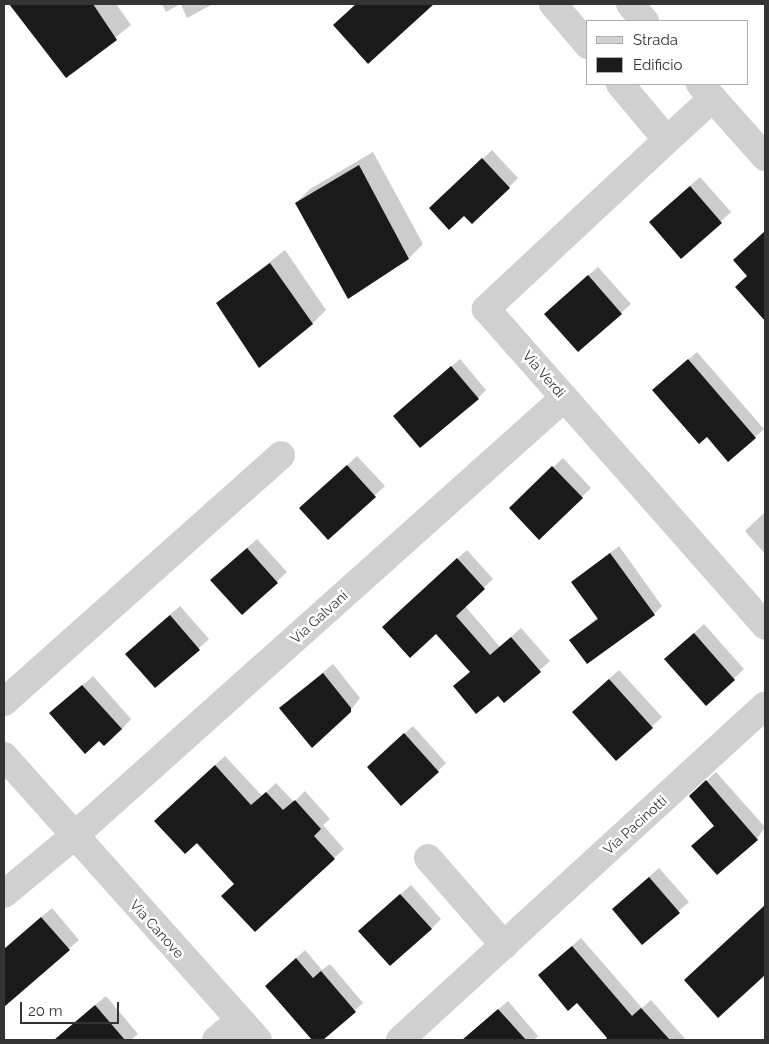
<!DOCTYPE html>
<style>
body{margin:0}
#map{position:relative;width:769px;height:1044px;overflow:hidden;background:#fff;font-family:Raleway,sans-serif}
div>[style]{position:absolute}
.shadow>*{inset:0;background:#0003}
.building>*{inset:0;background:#1a1a1a}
.minor>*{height:28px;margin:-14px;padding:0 14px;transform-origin:14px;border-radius:14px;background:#d0d0d0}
span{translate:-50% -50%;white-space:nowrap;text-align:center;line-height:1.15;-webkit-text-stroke:5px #fff;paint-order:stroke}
.street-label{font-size:14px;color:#333}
.frame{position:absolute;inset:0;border:5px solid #333;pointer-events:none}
.legend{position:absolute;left:586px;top:20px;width:162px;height:65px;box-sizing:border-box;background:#fff;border:1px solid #adadad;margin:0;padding:6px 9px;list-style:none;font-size:15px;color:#333}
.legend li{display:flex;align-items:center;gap:10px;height:25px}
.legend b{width:25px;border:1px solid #adadad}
.scale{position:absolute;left:20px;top:1002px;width:99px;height:22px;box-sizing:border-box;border:2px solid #333;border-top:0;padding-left:6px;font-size:15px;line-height:18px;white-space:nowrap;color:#333;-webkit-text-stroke:4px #fff;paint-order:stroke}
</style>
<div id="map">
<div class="shadow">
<i style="clip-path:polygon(10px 4px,116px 4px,131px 25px,67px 76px)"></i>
<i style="clip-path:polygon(162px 4px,180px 4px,166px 12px)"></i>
<i style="clip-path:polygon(181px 4px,213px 4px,187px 18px)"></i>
<i style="clip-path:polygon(356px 4px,433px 4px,368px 62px,348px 11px)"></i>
<i style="clip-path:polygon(492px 150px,518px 178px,509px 187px,464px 214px,440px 199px)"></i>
<i style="clip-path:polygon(373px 152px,423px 244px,409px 258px,348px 297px,296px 203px,310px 189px)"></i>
<i style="clip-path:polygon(700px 177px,731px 212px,681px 257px,660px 212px)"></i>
<i style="clip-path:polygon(765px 231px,765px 316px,764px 318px,743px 251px)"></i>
<i style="clip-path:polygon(285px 250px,326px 310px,312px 324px,218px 303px)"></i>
<i style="clip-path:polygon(598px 267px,631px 304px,621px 313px,555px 304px)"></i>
<i style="clip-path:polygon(697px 352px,764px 429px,755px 437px,662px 382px)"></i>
<i style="clip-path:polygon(460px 359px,486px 390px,478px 398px,403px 408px)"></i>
<i style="clip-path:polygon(357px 456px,385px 486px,328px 538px,311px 499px)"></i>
<i style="clip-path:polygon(563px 458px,591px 488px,539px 538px,520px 498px)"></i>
<i style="clip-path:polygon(765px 512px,765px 554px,745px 531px)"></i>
<i style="clip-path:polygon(257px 539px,287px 572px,242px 614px,222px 570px)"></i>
<i style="clip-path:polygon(619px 546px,662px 606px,654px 614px,571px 640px,598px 617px,573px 582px)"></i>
<i style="clip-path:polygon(467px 550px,493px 579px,465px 606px,500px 647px,521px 628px,550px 661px,504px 702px,498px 694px,464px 677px,471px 671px,436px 632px,393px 617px)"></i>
<i style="clip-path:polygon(180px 606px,209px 639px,156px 687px,136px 644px)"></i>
<i style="clip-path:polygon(704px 624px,744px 669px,706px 705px,665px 659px)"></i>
<i style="clip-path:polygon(333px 664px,360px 698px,350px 711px,281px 708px)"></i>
<i style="clip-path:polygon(619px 670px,662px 717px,616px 760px,583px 703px)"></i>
<i style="clip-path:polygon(93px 676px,131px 719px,122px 729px,99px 739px,61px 704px)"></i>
<i style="clip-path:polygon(413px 726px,446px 763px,438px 771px,376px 759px)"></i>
<i style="clip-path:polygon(225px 756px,262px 796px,276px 783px,294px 802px,305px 791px,330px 819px,323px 825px,344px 849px,255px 931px,235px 884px,165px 811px)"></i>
<i style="clip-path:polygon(716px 772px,765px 827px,757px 839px,717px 874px,715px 826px,700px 787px)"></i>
<i style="clip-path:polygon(659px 868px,689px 902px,642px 943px,613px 909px)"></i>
<i style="clip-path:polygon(411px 885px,441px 919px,431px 929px,370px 922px)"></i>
<i style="clip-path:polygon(765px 905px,765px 964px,737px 932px)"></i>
<i style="clip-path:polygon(52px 908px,79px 940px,4px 1005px,4px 949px)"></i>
<i style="clip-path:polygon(581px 938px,642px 1008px,651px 1000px,686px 1040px,611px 1040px,577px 1001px,539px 975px)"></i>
<i style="clip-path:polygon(305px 950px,322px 970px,330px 964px,363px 1003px,322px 1040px,314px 1040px,266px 986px)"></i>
<i style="clip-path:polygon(106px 996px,138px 1034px,131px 1040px,54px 1040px)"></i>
<i style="clip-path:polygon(508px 1001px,538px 1036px,534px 1040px,463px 1040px)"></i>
</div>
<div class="building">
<i style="clip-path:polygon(9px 4px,93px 4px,117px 40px,66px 78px)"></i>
<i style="clip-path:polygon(356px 4px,434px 4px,368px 64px,333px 25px)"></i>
<i style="clip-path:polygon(482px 158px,510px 188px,472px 224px,464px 216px,449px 230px,429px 208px)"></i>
<i style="clip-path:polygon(359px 165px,409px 259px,348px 299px,295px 203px)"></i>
<i style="clip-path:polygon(690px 186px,722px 223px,681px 259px,649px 222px)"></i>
<i style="clip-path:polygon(765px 231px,765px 321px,735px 287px,747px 276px,733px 260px)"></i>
<i style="clip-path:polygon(270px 263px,313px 324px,259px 368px,216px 303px)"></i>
<i style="clip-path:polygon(588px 275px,622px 314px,578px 352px,544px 314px)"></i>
<i style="clip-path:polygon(688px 359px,756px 438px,728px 462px,707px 437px,699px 444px,652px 390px)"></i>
<i style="clip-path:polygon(451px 366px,479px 399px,420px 448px,393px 416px)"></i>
<i style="clip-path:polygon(347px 465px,376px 497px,328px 540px,299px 508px)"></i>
<i style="clip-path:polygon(552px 466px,583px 498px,539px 540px,509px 508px)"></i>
<i style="clip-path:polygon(247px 548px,278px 583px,242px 615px,210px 580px)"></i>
<i style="clip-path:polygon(610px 553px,655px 615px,587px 664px,569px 640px,598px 619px,571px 582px)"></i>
<i style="clip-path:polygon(457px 558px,485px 589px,456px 616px,490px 655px,511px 637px,541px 672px,504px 703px,498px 696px,476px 714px,453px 686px,470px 672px,436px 634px,410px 658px,382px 627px)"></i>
<i style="clip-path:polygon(170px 615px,200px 650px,155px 688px,125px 654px)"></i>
<i style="clip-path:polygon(694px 633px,735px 680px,706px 706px,664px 659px)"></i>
<i style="clip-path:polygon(323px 673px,351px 708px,351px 712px,312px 748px,279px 708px)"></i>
<i style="clip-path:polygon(609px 679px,653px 728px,616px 761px,572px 712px)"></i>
<i style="clip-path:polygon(82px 685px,122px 729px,104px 746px,99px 741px,85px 754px,49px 713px)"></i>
<i style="clip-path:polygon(404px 733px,439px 772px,401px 806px,367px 767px)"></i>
<i style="clip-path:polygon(215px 765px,251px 805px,266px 792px,283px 810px,295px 800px,321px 829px,314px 836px,335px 859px,255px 932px,221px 896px,234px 884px,197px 843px,185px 854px,154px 821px)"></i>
<i style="clip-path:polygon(706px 780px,758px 840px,717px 875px,691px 846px,714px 826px,689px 796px)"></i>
<i style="clip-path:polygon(649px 877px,680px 913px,642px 945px,612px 909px)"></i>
<i style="clip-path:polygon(400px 894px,432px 929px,390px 966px,358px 931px)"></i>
<i style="clip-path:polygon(765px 905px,765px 975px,718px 1018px,684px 980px)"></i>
<i style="clip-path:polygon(41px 917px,70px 950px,4px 1007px,4px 949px)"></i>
<i style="clip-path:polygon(572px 946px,632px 1016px,641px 1008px,670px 1040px,605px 1040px,607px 1038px,577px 1003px,568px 1011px,538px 975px)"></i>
<i style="clip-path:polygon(296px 958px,313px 978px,321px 971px,356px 1012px,323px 1040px,312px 1040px,265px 986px)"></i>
<i style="clip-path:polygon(95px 1005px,125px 1040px,54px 1040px)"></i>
<i style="clip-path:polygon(498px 1009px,526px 1040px,462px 1040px)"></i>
</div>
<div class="minor">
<i style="left:553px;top:4px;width:54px;rotate:49.5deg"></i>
<i style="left:630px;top:4px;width:23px;rotate:49deg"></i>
<i style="left:620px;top:84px;width:73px;rotate:50deg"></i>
<i style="left:667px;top:140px;width:248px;rotate:137deg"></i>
<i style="left:486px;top:309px;width:422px;rotate:48.6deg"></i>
<i style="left:700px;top:84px;width:98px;rotate:48.3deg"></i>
<i style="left:667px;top:140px;width:62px;rotate:-42.4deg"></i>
<i style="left:4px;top:702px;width:371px;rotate:-41.7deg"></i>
<i style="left:4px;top:756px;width:381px;rotate:48.2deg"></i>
<i style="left:428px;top:858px;width:116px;rotate:48.9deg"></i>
<i style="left:4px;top:894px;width:89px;rotate:-39.6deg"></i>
<i style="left:73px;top:837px;width:659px;rotate:-41.8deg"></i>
<i style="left:216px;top:1040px;width:31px;rotate:-40deg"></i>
<i style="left:400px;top:1040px;width:495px;rotate:-42.5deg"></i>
</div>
<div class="street-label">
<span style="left:544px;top:374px;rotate:49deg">Via Verdi</span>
<span style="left:319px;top:617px;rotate:-42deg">Via Galvani</span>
<span style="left:635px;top:825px;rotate:-42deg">Via Pacinotti</span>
<span style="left:157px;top:929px;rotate:48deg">Via Canove</span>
</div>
<div class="frame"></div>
<ul class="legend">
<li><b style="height:6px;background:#d0d0d0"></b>Strada</li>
<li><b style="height:14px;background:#1a1a1a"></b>Edificio</li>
</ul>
<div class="scale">20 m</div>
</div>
